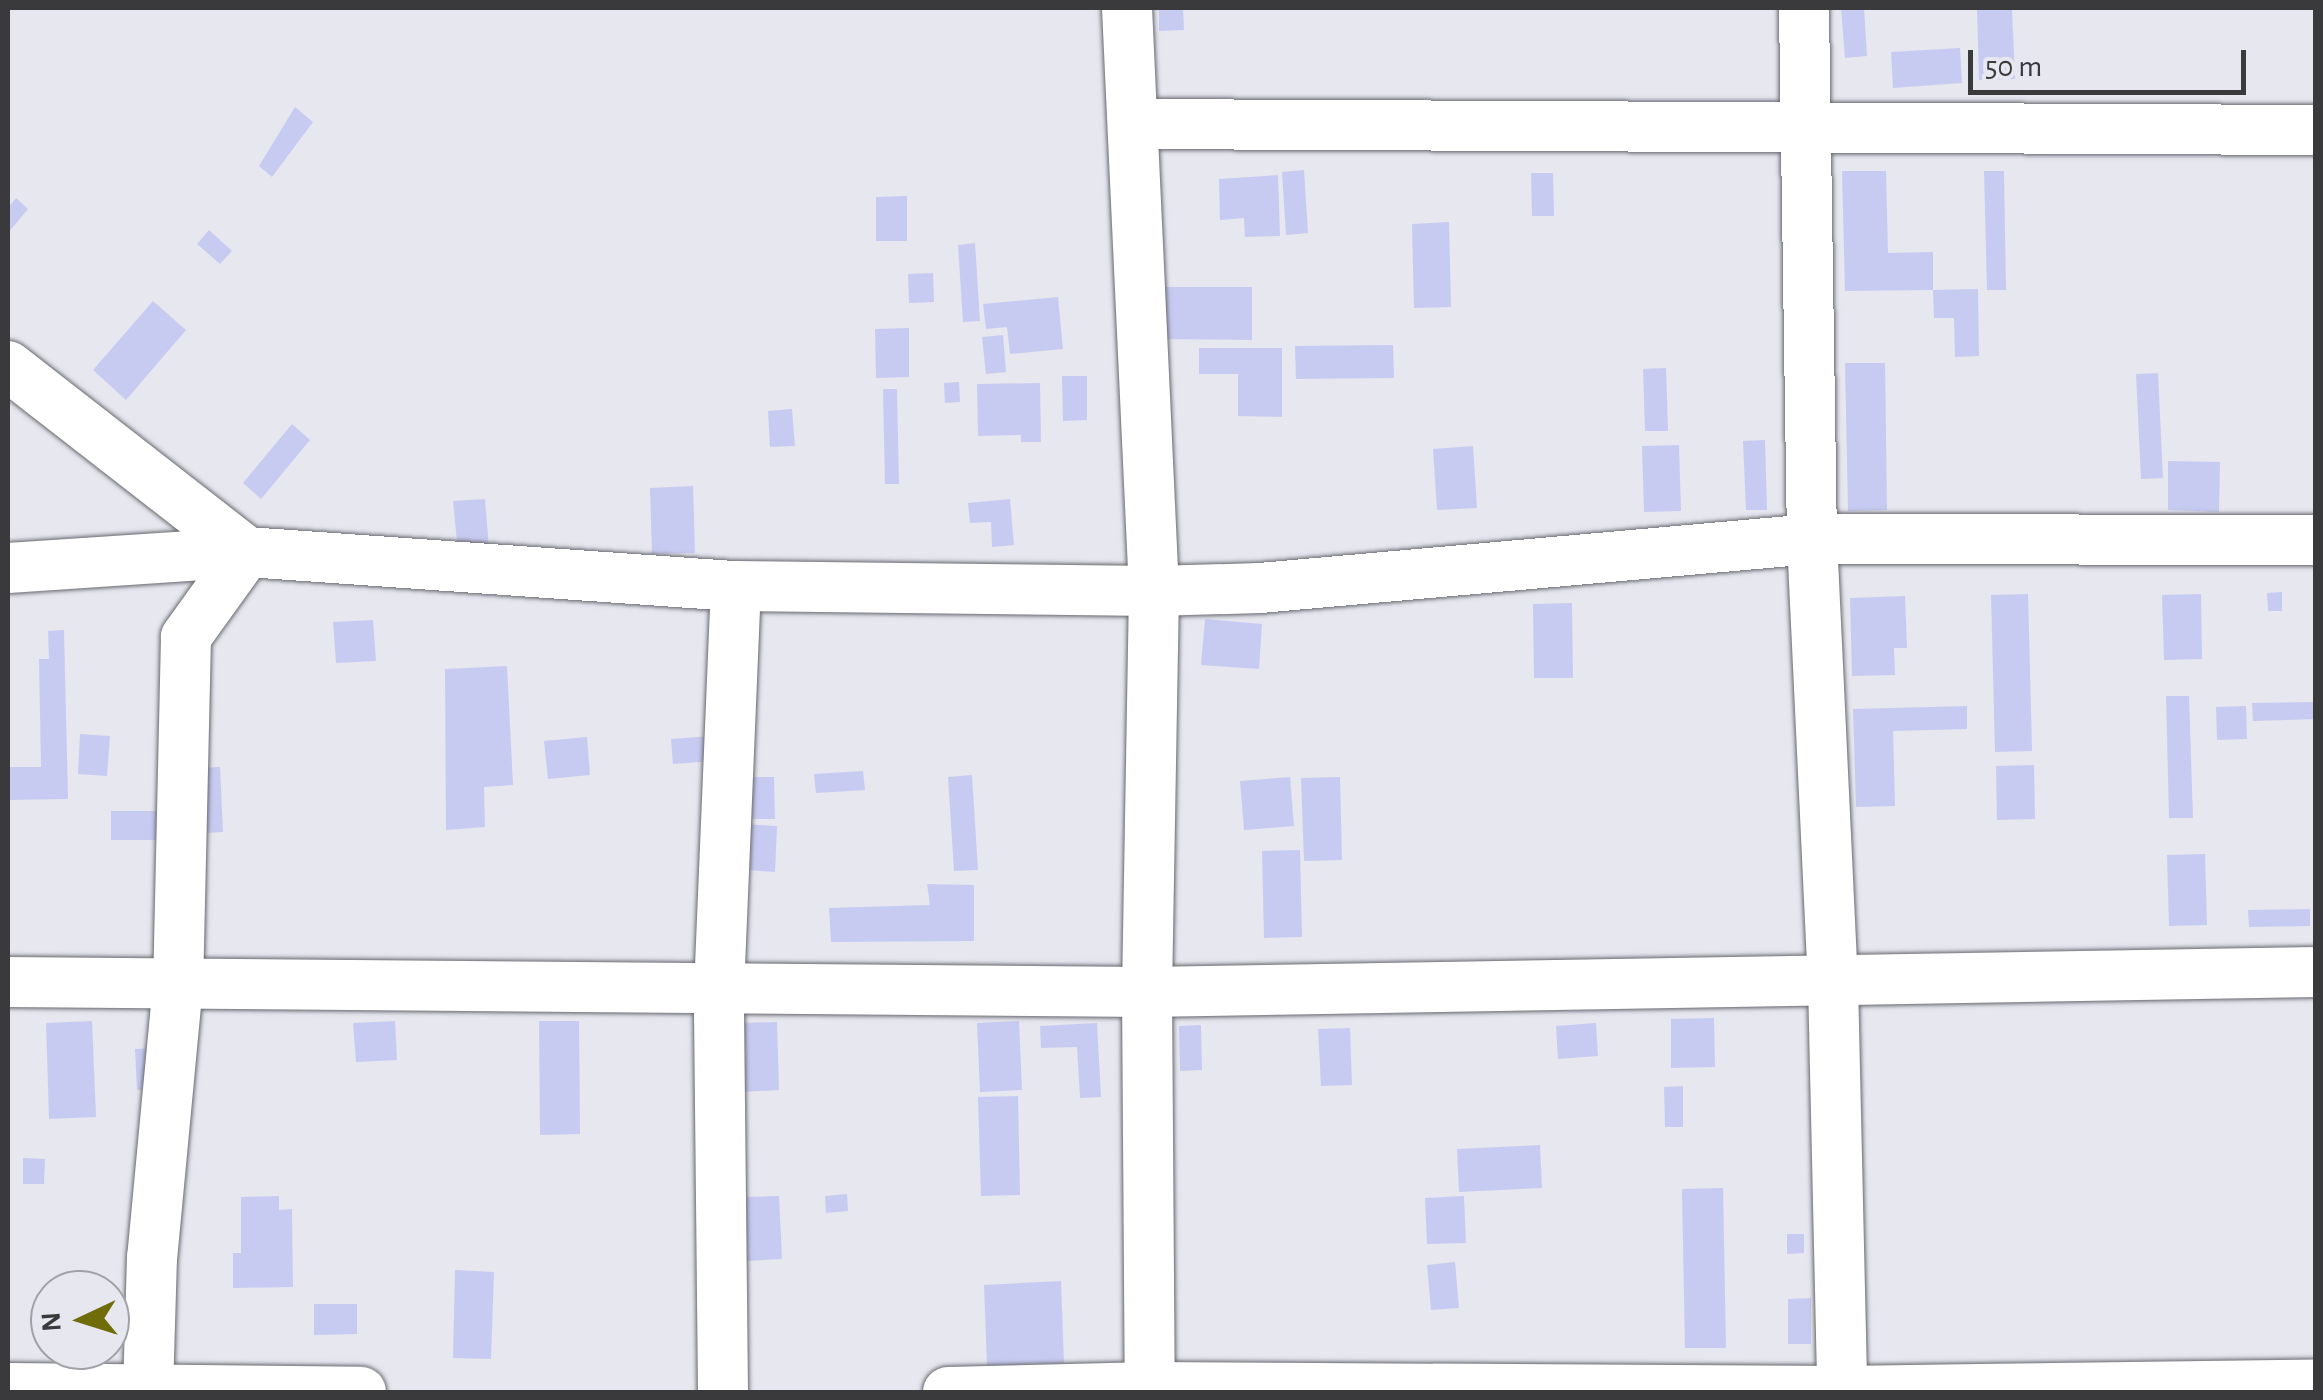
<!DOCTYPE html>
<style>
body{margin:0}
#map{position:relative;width:2323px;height:1400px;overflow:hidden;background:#e6e7ef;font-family:"Alegreya Sans",sans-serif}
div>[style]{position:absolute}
.building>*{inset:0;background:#c8cbf1}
.roads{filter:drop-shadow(0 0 2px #68696f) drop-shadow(0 0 2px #68696f)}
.minor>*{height:50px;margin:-25px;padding:0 25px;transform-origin:25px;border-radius:25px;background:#fff}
span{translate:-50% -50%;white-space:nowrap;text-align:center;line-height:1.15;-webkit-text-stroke:8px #e6e7ef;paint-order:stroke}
.frame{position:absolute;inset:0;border:10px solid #3a3a3d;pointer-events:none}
.north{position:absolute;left:30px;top:1270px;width:100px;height:100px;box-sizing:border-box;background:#e6e7ef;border:2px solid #a1a2a8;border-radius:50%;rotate:266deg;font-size:28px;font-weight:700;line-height:40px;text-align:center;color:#3a3a3d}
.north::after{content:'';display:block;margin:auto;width:35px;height:45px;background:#6f6c09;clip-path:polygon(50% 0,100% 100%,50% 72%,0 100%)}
.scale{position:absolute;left:1968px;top:50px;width:278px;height:45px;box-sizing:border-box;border:5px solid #3a3a3d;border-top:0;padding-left:12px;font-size:30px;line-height:35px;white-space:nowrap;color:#3a3a3d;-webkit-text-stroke:8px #e6e7ef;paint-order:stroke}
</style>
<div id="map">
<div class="building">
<i style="clip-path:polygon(1159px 8px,1183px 8px,1184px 30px,1159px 31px)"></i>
<i style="clip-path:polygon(1841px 8px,1864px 8px,1867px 56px,1845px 58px)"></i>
<i style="clip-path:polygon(1977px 8px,2012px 8px,2015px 79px,1979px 80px)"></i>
<i style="clip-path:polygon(1960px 48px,1962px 83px,1893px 88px,1891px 52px)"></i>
<i style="clip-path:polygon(295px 107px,313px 122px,272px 177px,259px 166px)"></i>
<i style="clip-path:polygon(1304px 170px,1308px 233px,1286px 235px,1282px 172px)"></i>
<i style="clip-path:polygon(1842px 171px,1886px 171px,1888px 253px,1933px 252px,1933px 290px,1845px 291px)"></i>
<i style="clip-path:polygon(1984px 171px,2004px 171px,2006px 290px,1987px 290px)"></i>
<i style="clip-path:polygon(1531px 173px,1553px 173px,1554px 216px,1532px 216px)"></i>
<i style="clip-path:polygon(1278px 175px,1280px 236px,1245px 237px,1244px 218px,1220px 220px,1219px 179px)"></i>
<i style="clip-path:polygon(907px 196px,907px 241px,876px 241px,876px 197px)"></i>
<i style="clip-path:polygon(16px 198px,28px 209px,8px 233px,8px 208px)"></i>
<i style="clip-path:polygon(1449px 222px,1451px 307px,1414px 308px,1412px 224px)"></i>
<i style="clip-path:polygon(209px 230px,232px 251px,220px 264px,197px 244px)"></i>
<i style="clip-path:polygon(975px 243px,980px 321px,963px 322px,958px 245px)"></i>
<i style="clip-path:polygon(933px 273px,934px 302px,909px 303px,908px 274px)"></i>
<i style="clip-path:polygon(1163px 287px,1252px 287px,1252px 340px,1162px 339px)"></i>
<i style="clip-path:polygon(1978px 289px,1979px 356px,1955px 357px,1954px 318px,1934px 318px,1933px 290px)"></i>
<i style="clip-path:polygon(1058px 297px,1063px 349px,1010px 354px,1007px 327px,986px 329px,983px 304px)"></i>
<i style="clip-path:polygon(153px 301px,186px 330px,126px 400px,93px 370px)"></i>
<i style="clip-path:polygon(909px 328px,909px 377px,876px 378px,875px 329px)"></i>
<i style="clip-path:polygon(1003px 335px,1006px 372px,986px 374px,982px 337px)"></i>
<i style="clip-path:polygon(1393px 345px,1394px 378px,1296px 379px,1295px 346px)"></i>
<i style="clip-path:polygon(1199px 348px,1282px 348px,1282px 417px,1238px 416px,1238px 374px,1199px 374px)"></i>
<i style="clip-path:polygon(1845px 363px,1885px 363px,1887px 510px,1848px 511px)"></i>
<i style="clip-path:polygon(1666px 368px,1668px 431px,1645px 431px,1643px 369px)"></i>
<i style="clip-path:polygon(2158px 373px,2163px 478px,2141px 479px,2136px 374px)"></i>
<i style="clip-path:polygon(1062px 376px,1087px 376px,1087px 420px,1063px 421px)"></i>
<i style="clip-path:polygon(959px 382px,960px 402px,945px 403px,944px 383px)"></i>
<i style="clip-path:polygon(1040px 383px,1041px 442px,1021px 442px,1021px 435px,978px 436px,977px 384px)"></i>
<i style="clip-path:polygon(883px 389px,897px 389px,899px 484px,885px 484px)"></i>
<i style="clip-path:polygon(792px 409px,795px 446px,770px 447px,768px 411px)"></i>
<i style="clip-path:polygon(292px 424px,310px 440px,261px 499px,243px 483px)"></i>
<i style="clip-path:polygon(1765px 440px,1767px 510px,1746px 510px,1743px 441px)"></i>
<i style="clip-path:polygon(1679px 445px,1681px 511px,1644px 512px,1642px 446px)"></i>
<i style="clip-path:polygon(1473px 446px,1477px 508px,1437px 510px,1433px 449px)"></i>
<i style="clip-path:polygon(2168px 461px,2220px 462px,2219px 512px,2168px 510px)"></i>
<i style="clip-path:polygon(693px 486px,695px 553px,652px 554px,650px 488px)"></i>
<i style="clip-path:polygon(485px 499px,489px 549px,458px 552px,453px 501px)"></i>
<i style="clip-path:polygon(1010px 499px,1014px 545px,992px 547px,991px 522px,970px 523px,968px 503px)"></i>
<i style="clip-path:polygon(2282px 592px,2282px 611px,2268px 611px,2267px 593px)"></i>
<i style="clip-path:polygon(2028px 594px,2032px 751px,1995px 752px,1991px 595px)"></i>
<i style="clip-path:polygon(2201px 594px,2202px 659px,2164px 660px,2162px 595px)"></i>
<i style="clip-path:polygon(1905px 596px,1907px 648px,1894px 648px,1895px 675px,1852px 676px,1850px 598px)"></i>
<i style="clip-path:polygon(1572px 603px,1573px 678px,1534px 678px,1533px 604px)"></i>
<i style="clip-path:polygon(1205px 619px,1262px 624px,1259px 669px,1201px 665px)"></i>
<i style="clip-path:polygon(373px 620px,376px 661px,336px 663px,333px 622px)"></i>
<i style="clip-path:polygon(64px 630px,68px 799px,8px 800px,8px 767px,41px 767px,39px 659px,49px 659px,48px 631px)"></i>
<i style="clip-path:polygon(507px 666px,513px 785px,484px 787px,485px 827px,446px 830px,445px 669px)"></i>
<i style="clip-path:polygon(2166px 696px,2189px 696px,2193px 818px,2169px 818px)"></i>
<i style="clip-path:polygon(2316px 702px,2316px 719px,2253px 721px,2252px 703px)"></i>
<i style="clip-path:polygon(1967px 706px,1967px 729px,1893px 731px,1895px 806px,1856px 807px,1853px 709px)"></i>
<i style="clip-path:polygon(2246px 706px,2247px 739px,2217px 740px,2216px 707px)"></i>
<i style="clip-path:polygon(80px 734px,110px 736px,107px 776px,78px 774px)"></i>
<i style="clip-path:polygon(711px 736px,714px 761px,673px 764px,671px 739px)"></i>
<i style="clip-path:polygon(587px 737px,590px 775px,548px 779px,544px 741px)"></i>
<i style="clip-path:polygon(2034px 765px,2035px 819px,1997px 820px,1996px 766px)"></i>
<i style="clip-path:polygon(220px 767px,223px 832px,207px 833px,203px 768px)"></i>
<i style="clip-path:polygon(863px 771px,865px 790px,816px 793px,814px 774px)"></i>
<i style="clip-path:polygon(972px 775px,978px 870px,954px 871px,948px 777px)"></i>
<i style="clip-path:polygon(737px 777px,774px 777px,775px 819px,737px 819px)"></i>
<i style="clip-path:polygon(1290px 777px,1294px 826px,1244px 830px,1240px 781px)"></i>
<i style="clip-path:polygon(1340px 777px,1342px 860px,1304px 861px,1301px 778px)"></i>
<i style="clip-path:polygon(111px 811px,164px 811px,164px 840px,111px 840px)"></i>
<i style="clip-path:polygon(736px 824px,777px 826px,775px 872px,734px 869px)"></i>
<i style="clip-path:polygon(1300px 850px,1302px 937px,1264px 938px,1262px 851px)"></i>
<i style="clip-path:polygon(2205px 854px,2207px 925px,2169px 926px,2167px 855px)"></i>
<i style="clip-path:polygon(927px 884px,974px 885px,974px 941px,831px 942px,829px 908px,930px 905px)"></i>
<i style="clip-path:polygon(2310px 909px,2310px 926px,2249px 927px,2248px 910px)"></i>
<i style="clip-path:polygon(1714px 1018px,1715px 1067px,1671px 1068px,1671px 1019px)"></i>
<i style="clip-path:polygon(92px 1021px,96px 1117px,49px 1119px,46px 1023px)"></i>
<i style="clip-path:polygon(395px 1021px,397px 1060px,356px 1062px,353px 1023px)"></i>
<i style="clip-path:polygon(539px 1021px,579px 1021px,580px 1134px,540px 1135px)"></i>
<i style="clip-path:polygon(1019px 1021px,1022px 1090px,980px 1092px,977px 1023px)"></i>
<i style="clip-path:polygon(777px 1022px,779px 1090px,741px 1092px,738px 1023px)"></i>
<i style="clip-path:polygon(1097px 1023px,1101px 1097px,1080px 1098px,1077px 1047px,1041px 1048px,1040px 1026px)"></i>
<i style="clip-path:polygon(1596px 1023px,1598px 1056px,1558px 1059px,1556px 1026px)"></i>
<i style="clip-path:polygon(1201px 1025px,1202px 1070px,1180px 1071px,1179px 1026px)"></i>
<i style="clip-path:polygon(1350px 1028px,1352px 1085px,1321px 1086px,1318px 1029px)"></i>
<i style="clip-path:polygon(157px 1048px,159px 1089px,137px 1090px,135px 1049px)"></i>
<i style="clip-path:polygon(1683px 1086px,1683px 1127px,1665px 1127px,1664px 1087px)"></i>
<i style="clip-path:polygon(1018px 1096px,1020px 1195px,981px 1196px,978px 1097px)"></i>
<i style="clip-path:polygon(1540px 1145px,1542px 1188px,1459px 1192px,1457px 1149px)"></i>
<i style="clip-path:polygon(23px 1158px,45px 1159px,44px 1184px,23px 1184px)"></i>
<i style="clip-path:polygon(1723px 1188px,1726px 1348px,1685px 1348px,1682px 1189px)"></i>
<i style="clip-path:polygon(847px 1194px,848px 1211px,826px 1213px,825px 1196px)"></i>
<i style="clip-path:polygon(279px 1196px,279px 1210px,292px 1209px,293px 1287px,233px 1288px,233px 1253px,241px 1253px,241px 1197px)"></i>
<i style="clip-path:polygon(779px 1196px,782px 1259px,746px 1261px,744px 1197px)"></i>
<i style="clip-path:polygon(1464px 1196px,1466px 1243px,1427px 1244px,1425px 1198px)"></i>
<i style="clip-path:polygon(1787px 1234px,1804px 1234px,1804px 1253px,1787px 1254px)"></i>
<i style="clip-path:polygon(1455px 1262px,1459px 1308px,1431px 1310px,1427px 1265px)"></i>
<i style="clip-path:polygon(455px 1270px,494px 1272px,491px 1359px,453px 1358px)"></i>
<i style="clip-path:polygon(1061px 1281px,1064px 1363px,987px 1366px,984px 1285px)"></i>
<i style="clip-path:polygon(1811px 1298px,1811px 1344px,1788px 1344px,1788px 1299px)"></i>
<i style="clip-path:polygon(314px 1304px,357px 1304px,357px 1334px,314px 1335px)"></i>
</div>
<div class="roads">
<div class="minor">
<i style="left:1127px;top:8px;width:584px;rotate:87.35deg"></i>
<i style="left:1154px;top:591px;width:401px;rotate:91deg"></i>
<i style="left:1147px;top:992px;width:400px;rotate:89.6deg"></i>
<i style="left:1804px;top:8px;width:531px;rotate:89.14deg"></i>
<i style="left:1812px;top:539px;width:443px;rotate:87.3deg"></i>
<i style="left:1833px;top:982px;width:410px;rotate:88.7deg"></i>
<i style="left:1133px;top:124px;width:1183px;rotate:0.29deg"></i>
<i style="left:8px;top:366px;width:303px;rotate:37.9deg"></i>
<i style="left:247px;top:552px;width:105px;rotate:125.7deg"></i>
<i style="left:186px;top:637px;width:347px;rotate:91.3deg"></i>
<i style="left:178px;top:984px;width:274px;rotate:95.4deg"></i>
<i style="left:152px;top:1257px;width:135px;rotate:91.7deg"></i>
<i style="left:8px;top:568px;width:240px;rotate:-3.8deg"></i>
<i style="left:247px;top:552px;width:490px;rotate:4deg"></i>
<i style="left:736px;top:586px;width:418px;rotate:0.7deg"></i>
<i style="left:1154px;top:591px;width:106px;rotate:-1.6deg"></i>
<i style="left:1260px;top:588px;width:554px;rotate:-5.07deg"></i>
<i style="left:1812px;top:539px;width:504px;rotate:0.11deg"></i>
<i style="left:8px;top:982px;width:1139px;rotate:0.5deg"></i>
<i style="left:1147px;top:992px;width:1169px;rotate:-0.98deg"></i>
<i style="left:8px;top:1388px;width:353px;rotate:0.6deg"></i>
<i style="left:723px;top:1392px;width:402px;rotate:-90.6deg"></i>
<i style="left:719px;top:990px;width:404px;rotate:-87.6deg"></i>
<i style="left:948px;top:1392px;width:203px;rotate:-1.4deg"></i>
<i style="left:1151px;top:1387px;width:691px;rotate:0.33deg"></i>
<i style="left:1842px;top:1391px;width:474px;rotate:-0.8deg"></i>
</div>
</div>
<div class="frame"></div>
<div class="north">N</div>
<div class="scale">50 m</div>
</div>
